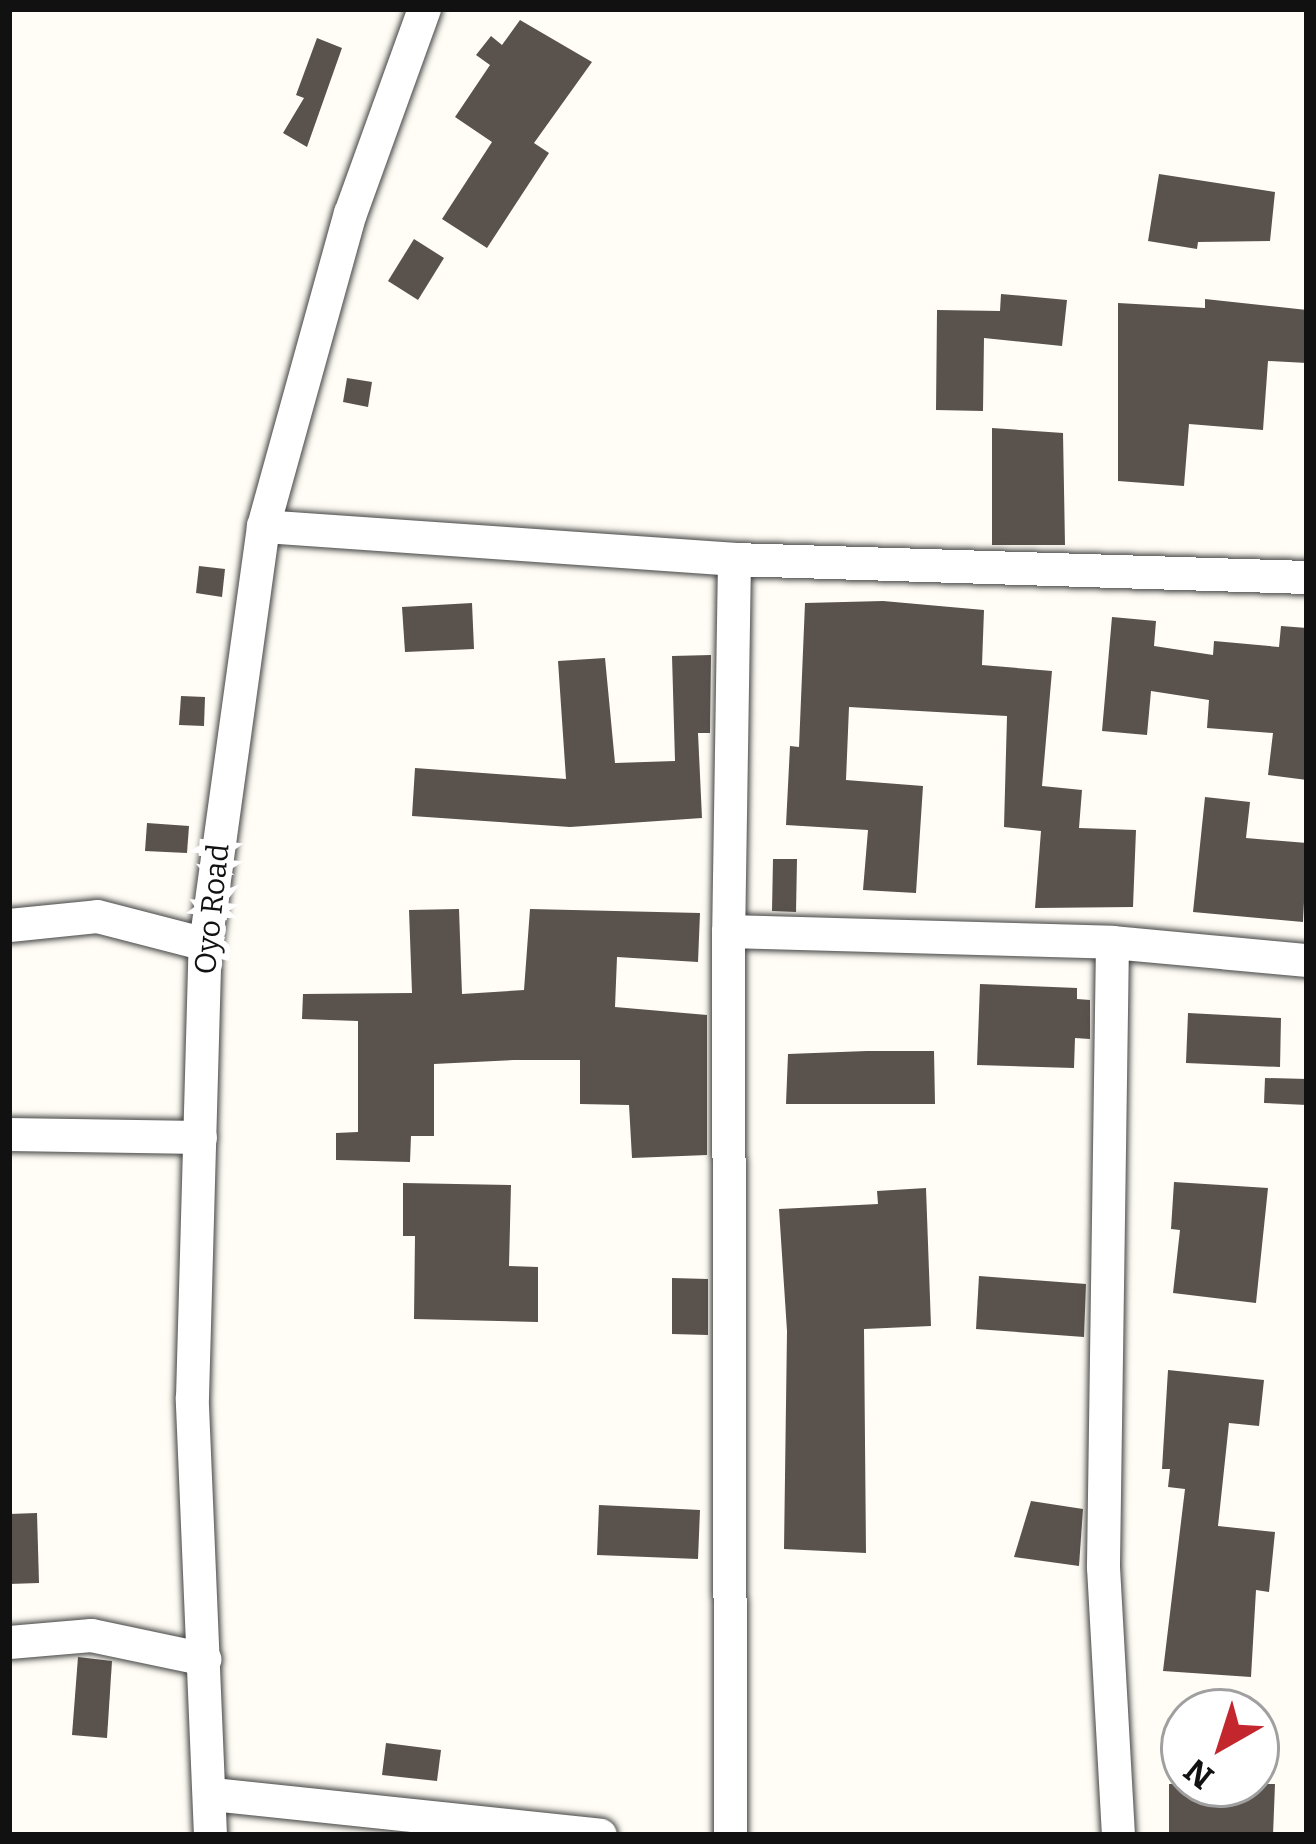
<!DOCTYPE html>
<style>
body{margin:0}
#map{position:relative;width:1316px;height:1844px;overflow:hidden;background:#fffdf5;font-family:Bitter,serif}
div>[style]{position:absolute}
.building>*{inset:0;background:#5a524d}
.roads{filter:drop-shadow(0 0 3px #444) drop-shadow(0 0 3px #444)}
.minor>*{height:33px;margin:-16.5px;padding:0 16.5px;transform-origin:16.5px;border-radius:16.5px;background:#fff}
span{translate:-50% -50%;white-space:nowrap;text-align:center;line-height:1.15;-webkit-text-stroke:12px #fff;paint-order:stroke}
.street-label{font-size:30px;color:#111}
.frame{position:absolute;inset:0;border:12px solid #111;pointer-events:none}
.north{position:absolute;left:1160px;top:1688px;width:120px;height:120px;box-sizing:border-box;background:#fff;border:3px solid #a0a0a0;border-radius:50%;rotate:219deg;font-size:33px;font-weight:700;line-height:48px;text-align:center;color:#111}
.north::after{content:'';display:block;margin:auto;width:42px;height:54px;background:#c4262e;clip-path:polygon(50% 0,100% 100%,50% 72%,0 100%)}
</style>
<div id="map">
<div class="building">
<i style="clip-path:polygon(520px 20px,592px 62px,534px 143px,549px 153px,487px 248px,442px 219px,492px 142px,455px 117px,490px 65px,476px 55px,491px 36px,502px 45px)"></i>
<i style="clip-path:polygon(317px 38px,342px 48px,307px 147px,283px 133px,304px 98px,296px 95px)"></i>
<i style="clip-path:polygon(1159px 174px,1275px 192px,1270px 241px,1198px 242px,1197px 249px,1148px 241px)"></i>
<i style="clip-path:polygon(414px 239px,444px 258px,418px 300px,388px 281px)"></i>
<i style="clip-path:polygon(1001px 294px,1067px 300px,1062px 346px,984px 338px,983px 411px,936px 410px,937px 310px,1000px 311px)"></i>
<i style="clip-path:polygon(1205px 299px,1307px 310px,1307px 363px,1268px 361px,1263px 430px,1189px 424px,1184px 486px,1118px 481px,1118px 303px,1205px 308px)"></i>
<i style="clip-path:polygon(347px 378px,372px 382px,368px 407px,343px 402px)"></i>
<i style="clip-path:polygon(992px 428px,1063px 433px,1065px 545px,992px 545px)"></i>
<i style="clip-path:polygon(199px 566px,225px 569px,222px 597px,196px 593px)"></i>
<i style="clip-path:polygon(883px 601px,984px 610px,982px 665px,1052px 671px,1042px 786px,1082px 790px,1079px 828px,1136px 830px,1133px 907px,1035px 908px,1041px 831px,1004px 827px,1007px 716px,849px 707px,846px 780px,923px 786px,916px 893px,863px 890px,868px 830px,786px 825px,790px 746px,799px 747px,805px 603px)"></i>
<i style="clip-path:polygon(472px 603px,474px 649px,405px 652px,402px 607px)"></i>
<i style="clip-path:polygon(1112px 617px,1156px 621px,1154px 646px,1213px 655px,1214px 641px,1279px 647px,1281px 626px,1307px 628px,1307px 780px,1268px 775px,1273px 733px,1207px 728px,1209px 700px,1151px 691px,1147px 735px,1102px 731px)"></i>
<i style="clip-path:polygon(711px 655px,710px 733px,698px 733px,702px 818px,570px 827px,412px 816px,415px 768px,566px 779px,558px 661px,605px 658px,615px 763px,675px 761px,672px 656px)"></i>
<i style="clip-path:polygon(181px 696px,205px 697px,204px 726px,179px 725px)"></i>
<i style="clip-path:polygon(1205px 797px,1250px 802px,1246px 838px,1307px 843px,1303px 922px,1193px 912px)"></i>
<i style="clip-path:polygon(147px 823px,189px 826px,187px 853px,145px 851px)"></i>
<i style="clip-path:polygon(773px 859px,797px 859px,796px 912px,772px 911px)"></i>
<i style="clip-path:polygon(459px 909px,462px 994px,524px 990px,530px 909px,700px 913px,698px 962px,617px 957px,615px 1007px,707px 1015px,707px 1155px,632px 1158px,629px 1105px,580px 1104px,580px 1060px,514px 1060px,434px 1064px,434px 1136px,411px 1136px,410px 1162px,336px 1160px,336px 1133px,358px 1132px,358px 1021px,302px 1019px,303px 994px,412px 993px,409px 910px)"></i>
<i style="clip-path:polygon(980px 984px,1077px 988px,1077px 999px,1090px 1000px,1090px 1039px,1075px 1038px,1074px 1068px,977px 1065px)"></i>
<i style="clip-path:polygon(1188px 1013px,1281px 1018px,1280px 1067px,1186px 1063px)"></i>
<i style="clip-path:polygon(867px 1051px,934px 1051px,935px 1104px,786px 1104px,788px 1054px)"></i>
<i style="clip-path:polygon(1265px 1078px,1307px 1079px,1307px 1105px,1264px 1103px)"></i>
<i style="clip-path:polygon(1174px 1182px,1268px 1188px,1256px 1303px,1173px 1293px,1180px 1230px,1171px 1229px)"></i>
<i style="clip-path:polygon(403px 1183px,511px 1185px,509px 1266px,538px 1267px,538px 1322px,414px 1319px,415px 1236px,403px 1236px)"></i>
<i style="clip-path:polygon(926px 1188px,931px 1326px,864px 1329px,866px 1553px,784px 1549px,787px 1331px,779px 1209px,878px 1204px,877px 1191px)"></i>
<i style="clip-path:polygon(979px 1276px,1086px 1284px,1084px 1337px,976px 1329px)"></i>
<i style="clip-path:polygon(672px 1278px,708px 1279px,708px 1335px,672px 1334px)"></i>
<i style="clip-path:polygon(1168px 1370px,1264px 1380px,1259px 1426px,1229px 1423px,1218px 1526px,1275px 1532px,1269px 1592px,1256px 1590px,1251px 1677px,1163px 1671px,1185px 1489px,1168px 1487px,1170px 1469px,1162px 1469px)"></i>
<i style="clip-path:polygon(1031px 1501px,1083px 1509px,1079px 1566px,1014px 1557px)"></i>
<i style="clip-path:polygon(599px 1505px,700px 1510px,698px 1559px,597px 1555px)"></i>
<i style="clip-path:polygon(37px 1513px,39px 1583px,9px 1584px,9px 1514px)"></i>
<i style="clip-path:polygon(78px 1657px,112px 1661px,107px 1738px,72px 1735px)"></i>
<i style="clip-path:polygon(386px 1743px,441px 1750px,437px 1781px,382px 1775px)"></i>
<i style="clip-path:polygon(1169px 1784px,1275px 1784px,1273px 1835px,1169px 1835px)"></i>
</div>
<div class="roads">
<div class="minor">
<i style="left:263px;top:526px;width:472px;rotate:4deg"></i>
<i style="left:734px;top:559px;width:573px;rotate:1.8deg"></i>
<i style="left:734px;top:559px;width:372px;rotate:90.9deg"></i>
<i style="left:728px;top:931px;width:384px;rotate:1.6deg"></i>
<i style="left:1112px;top:942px;width:196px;rotate:5.3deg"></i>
<i style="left:9px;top:925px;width:88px;rotate:-5.8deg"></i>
<i style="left:97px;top:916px;width:112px;rotate:14.5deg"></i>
<i style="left:728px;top:931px;width:904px;rotate:89.87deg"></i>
<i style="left:1112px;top:942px;width:625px;rotate:90.83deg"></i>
<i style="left:1103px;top:1567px;width:268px;rotate:86.8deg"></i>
<i style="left:9px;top:1134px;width:191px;rotate:0.9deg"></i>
<i style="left:9px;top:1642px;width:82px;rotate:-4.9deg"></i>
<i style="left:91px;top:1635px;width:116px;rotate:11.9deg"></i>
<i style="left:212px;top:1794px;width:390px;rotate:6deg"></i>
<i style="left:210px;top:1835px;width:438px;rotate:-92.4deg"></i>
<i style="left:192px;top:1397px;width:453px;rotate:-88.4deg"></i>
<i style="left:205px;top:944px;width:422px;rotate:-82.1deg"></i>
<i style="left:263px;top:526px;width:325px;rotate:-74.5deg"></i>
<i style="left:350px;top:213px;width:217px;rotate:-70.1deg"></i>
</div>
</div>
<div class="street-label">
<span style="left:212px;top:909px;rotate:-84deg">Oyo Road</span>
</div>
<div class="frame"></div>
<div class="north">N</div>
</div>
